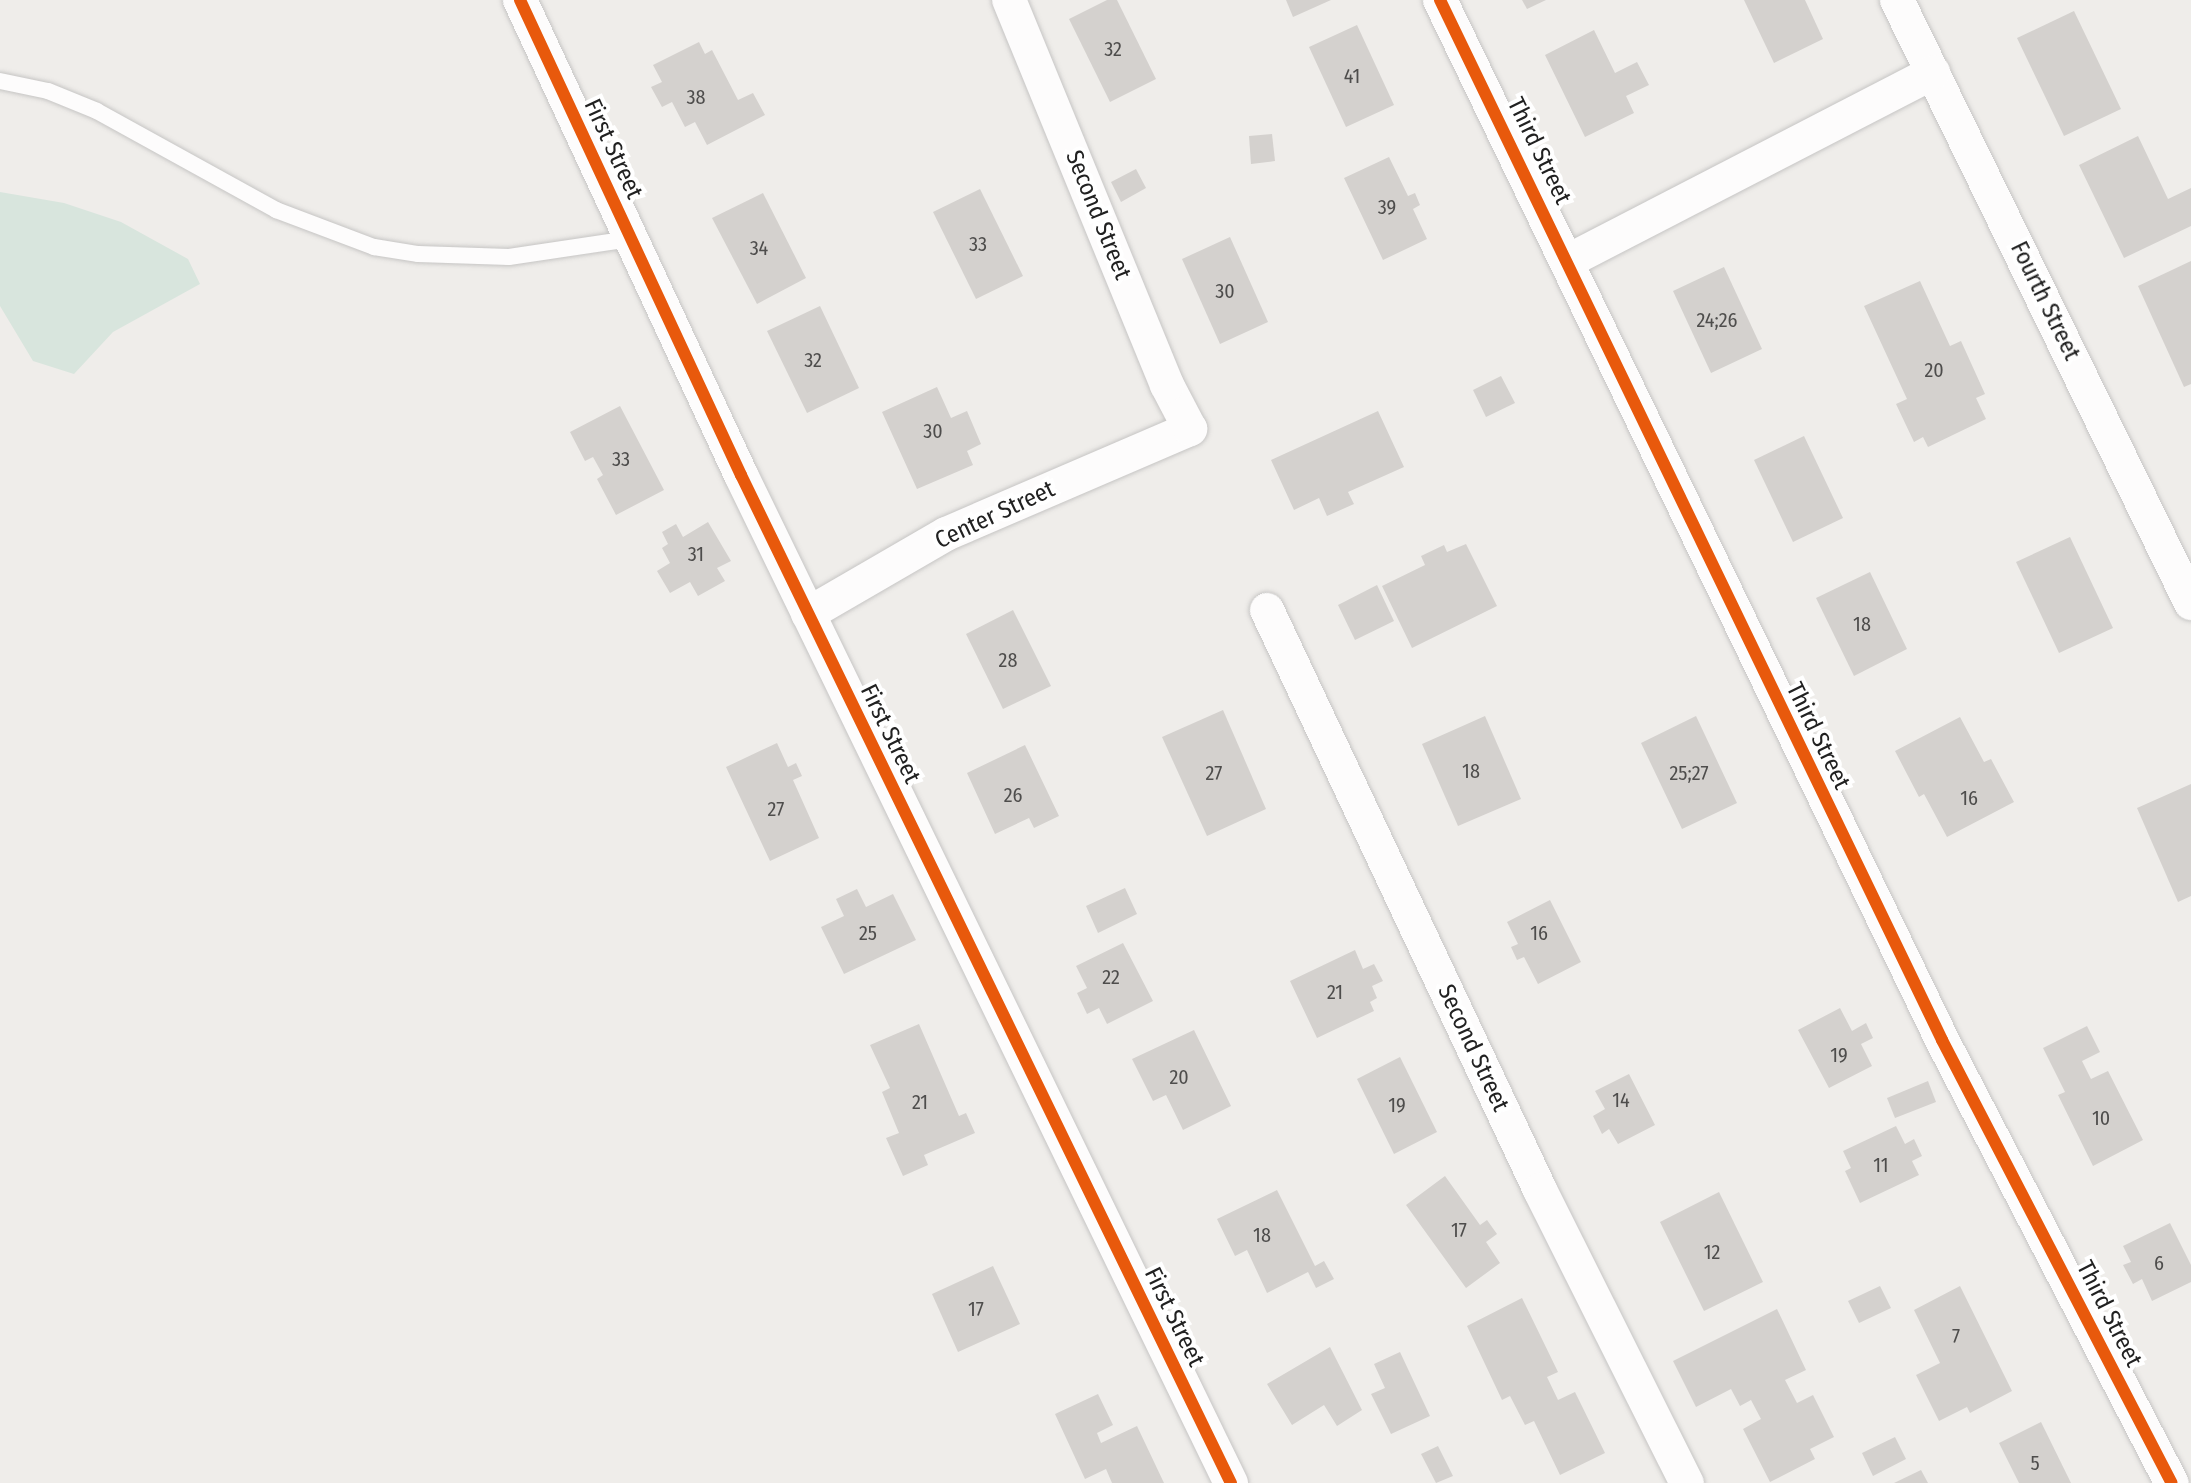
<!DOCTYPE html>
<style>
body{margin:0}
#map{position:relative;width:2191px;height:1483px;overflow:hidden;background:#efedea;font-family:"Fira Sans Condensed",sans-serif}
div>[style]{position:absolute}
.wetland>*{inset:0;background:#d8e5dd}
.building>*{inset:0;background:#d4d1ce}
.roads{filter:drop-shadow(0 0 2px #c6c5c4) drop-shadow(0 0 2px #c6c5c4)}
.lane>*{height:16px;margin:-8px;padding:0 8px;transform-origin:8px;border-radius:8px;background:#fdfcfc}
.street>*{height:34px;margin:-17px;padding:0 17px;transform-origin:17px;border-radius:17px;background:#fdfcfc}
.cycleway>*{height:12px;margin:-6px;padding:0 6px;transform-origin:6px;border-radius:6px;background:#e8590c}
span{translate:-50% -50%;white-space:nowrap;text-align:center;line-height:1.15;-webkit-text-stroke:8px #fff;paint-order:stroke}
.number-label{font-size:20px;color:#4e4d4c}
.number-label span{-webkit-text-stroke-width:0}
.street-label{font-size:24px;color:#212121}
</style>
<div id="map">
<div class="wetland">
<i style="clip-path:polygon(0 192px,64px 203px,121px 222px,188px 259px,200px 284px,113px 332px,74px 374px,33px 361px,0 306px)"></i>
</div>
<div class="building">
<i style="clip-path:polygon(1107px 0,1117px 0,1156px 79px,1110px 102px,1069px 19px)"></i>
<i style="clip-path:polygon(1286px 0,1331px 0,1293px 17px)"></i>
<i style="clip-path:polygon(1522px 0,1546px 0,1527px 9px)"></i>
<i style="clip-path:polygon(1744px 0,1805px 0,1823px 39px,1774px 63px)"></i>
<i style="clip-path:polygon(2074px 11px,2121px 109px,2064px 136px,2017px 38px)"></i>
<i style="clip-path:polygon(1357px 25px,1394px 105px,1346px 127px,1309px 47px)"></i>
<i style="clip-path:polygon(1594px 30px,1615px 73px,1637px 62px,1649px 85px,1626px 96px,1634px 113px,1585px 137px,1545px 55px)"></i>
<i style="clip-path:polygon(699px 42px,705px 54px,712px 50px,738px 100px,753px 93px,765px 115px,707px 145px,695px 122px,685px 127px,672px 102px,662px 107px,651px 87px,662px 82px,653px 65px)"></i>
<i style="clip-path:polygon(1272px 134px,1275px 161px,1251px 164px,1249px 136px)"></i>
<i style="clip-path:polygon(2138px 136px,2168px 199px,2191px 188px,2191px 226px,2124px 258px,2079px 165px)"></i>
<i style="clip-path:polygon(1389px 157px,1408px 196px,1415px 193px,1420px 205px,1413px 209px,1427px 239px,1383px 260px,1344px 178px)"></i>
<i style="clip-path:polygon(1136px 169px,1146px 188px,1121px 202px,1111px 182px)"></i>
<i style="clip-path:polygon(980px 189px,1023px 276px,976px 299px,933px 212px)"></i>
<i style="clip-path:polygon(763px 193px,806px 278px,757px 304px,712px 218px)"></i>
<i style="clip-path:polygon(1230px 237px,1268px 322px,1220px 344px,1182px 259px)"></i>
<i style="clip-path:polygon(2191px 261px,2191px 384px,2184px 387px,2138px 286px)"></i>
<i style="clip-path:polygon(1724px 267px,1762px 349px,1711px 373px,1673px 291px)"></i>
<i style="clip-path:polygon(1920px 281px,1950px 346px,1961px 341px,1985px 394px,1976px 398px,1986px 419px,1928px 447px,1923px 437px,1914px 442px,1896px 404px,1907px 399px,1864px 306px)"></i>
<i style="clip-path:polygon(820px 306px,859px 388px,807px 413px,767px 331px)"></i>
<i style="clip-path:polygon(1501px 376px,1515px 403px,1486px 417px,1473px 390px)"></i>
<i style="clip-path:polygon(937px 387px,951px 418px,967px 411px,981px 444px,967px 451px,973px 465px,917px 489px,882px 412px)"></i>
<i style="clip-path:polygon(620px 406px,664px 490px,616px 515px,597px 479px,603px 475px,593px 457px,585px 461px,570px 432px)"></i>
<i style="clip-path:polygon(1378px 411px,1404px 467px,1348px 492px,1354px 504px,1327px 516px,1319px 498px,1294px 510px,1271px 460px)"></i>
<i style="clip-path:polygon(1804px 436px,1843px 518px,1793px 542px,1754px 460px)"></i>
<i style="clip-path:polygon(708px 522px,731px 561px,717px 568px,725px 581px,698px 596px,690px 582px,670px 593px,657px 571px,670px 563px,662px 548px,668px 544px,662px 532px,676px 524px,683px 537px)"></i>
<i style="clip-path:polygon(2070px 537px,2113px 628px,2059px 653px,2016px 562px)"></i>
<i style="clip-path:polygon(1466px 544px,1497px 606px,1412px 648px,1382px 586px,1425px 565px,1421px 556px,1444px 545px,1447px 552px)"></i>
<i style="clip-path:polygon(1870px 572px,1907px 649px,1854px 676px,1816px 598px)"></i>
<i style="clip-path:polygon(1377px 585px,1394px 621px,1355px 640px,1338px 605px)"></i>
<i style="clip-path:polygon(1013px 610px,1051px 686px,1003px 709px,966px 634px)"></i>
<i style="clip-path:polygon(1223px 710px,1266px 809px,1207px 836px,1162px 737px)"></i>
<i style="clip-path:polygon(1485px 716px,1521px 799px,1458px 826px,1422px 744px)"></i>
<i style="clip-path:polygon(1696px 716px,1737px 803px,1682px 829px,1641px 743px)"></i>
<i style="clip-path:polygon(1960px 717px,1984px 762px,1991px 759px,2014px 802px,1947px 837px,1924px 794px,1919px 797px,1895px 751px)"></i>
<i style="clip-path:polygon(777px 743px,788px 767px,796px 763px,802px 776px,793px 780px,819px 838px,770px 861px,726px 767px)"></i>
<i style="clip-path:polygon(1025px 745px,1059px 816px,1034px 828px,1029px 818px,995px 834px,967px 773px)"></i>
<i style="clip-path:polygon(2191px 784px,2191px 896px,2178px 902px,2137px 808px)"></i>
<i style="clip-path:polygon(1125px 888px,1137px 914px,1098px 933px,1086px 906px)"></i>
<i style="clip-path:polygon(857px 889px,866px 907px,893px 894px,916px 940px,844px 974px,821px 927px,844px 916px,836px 899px)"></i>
<i style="clip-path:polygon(1550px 900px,1581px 962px,1538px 984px,1524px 957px,1517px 960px,1511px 947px,1518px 944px,1507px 922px)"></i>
<i style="clip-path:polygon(1123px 943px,1153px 1001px,1107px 1024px,1099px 1008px,1087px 1014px,1077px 993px,1087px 988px,1076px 966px)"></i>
<i style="clip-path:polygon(1355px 950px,1363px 969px,1374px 964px,1383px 981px,1372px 986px,1377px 998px,1370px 1002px,1374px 1011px,1317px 1038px,1290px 981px)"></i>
<i style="clip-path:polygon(1840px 1008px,1852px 1031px,1866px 1023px,1873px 1038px,1861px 1044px,1872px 1066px,1829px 1088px,1798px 1030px)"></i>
<i style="clip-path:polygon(919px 1024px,959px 1116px,966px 1113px,975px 1133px,924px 1155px,928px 1165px,903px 1176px,886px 1138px,899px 1133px,882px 1092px,890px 1088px,870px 1045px)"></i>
<i style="clip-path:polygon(2087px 1026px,2100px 1052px,2082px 1061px,2091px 1079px,2108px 1071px,2143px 1140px,2093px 1166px,2058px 1095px,2065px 1092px,2043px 1048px)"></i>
<i style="clip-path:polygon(1194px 1030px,1231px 1106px,1183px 1130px,1166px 1095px,1153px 1101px,1132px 1059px)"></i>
<i style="clip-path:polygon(1400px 1057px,1437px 1132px,1394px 1154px,1357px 1079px)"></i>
<i style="clip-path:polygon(1629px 1074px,1655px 1125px,1618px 1144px,1609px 1129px,1602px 1134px,1593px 1116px,1605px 1109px,1595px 1091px)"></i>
<i style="clip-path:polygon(1928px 1081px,1936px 1102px,1895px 1118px,1887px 1098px)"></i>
<i style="clip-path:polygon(1896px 1126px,1905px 1144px,1914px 1139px,1922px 1156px,1912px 1161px,1919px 1175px,1860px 1203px,1845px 1171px,1851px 1168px,1843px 1151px)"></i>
<i style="clip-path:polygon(1445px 1176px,1480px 1225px,1487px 1220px,1497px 1234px,1486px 1242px,1500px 1263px,1466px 1288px,1406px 1205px)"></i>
<i style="clip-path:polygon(1277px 1190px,1315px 1266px,1324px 1261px,1334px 1279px,1316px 1288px,1308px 1272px,1267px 1293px,1247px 1250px,1235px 1256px,1217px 1219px)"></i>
<i style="clip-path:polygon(1719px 1192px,1763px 1282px,1704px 1311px,1660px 1222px)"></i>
<i style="clip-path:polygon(2170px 1223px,2191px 1265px,2191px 1282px,2152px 1301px,2142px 1279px,2133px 1284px,2123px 1265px,2131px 1262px,2123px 1246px)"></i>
<i style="clip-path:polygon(993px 1266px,1020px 1324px,958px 1352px,932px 1294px)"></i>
<i style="clip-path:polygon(1880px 1286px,1891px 1308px,1859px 1323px,1848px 1301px)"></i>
<i style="clip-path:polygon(1960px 1286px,2012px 1391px,1970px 1413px,1967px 1407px,1939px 1421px,1916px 1375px,1940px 1363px,1914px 1310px)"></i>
<i style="clip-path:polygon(1522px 1298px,1558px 1372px,1547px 1377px,1558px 1400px,1575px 1392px,1605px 1453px,1560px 1475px,1534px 1421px,1525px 1425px,1510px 1396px,1502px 1400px,1467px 1326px)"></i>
<i style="clip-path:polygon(1777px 1309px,1806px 1370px,1785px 1380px,1797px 1403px,1813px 1395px,1834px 1437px,1810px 1449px,1815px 1459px,1770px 1482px,1743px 1429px,1761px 1419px,1751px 1400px,1740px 1406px,1731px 1389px,1696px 1407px,1673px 1361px)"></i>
<i style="clip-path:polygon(1330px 1347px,1362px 1410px,1337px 1426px,1324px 1405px,1292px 1425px,1267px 1384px)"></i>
<i style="clip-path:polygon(1400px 1352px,1430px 1416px,1391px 1434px,1371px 1394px,1385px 1388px,1374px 1364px)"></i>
<i style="clip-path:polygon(1098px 1394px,1113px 1425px,1097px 1433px,1101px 1443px,1137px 1426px,1164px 1483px,1112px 1483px,1106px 1469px,1085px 1479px,1055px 1414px)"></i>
<i style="clip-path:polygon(2041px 1422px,2071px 1483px,2019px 1483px,1999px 1443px)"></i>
<i style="clip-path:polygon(1895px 1437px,1906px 1459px,1873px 1476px,1862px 1453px)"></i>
<i style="clip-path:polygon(1438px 1446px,1453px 1476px,1436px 1483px,1421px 1454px)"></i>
<i style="clip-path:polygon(1921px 1470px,1928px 1483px,1894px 1483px)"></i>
</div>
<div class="roads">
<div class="lane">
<i style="left:0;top:81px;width:49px;rotate:11.8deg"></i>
<i style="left:48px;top:91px;width:53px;rotate:22.2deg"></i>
<i style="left:97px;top:111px;width:205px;rotate:28.9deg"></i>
<i style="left:276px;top:210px;width:105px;rotate:20.7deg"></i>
<i style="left:374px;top:247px;width:45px;rotate:9deg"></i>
<i style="left:418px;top:254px;width:91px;rotate:1.9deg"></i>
<i style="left:509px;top:257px;width:122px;rotate:-8.5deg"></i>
</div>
<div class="street">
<i style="left:520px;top:0;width:524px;rotate:65.05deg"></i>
<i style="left:741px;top:475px;width:1121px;rotate:64.08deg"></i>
<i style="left:1440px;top:0;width:1155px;rotate:64.23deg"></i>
<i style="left:1942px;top:1040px;width:499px;rotate:62.6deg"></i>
<i style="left:1897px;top:0;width:671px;rotate:64.01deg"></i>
<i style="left:1568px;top:261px;width:411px;rotate:-27.3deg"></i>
<i style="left:1267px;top:610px;width:641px;rotate:64.79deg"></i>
<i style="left:1540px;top:1190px;width:328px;rotate:63.4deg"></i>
<i style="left:808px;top:614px;width:160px;rotate:-30.1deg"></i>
<i style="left:946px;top:534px;width:266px;rotate:-23.3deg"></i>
<i style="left:1190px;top:429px;width:50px;rotate:-117.6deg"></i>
<i style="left:1167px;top:385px;width:416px;rotate:-112.3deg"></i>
</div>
</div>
<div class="cycleway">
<i style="left:520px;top:0;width:524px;rotate:65.05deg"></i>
<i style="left:741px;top:475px;width:1121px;rotate:64.08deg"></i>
<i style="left:1440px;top:0;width:1155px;rotate:64.23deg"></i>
<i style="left:1942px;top:1040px;width:499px;rotate:62.6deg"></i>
</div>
<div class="number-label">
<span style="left:1113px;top:49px">32</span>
<span style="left:1352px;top:76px">41</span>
<span style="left:696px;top:97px">38</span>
<span style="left:1387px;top:207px">39</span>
<span style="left:978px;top:244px">33</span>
<span style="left:759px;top:248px">34</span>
<span style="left:1225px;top:291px">30</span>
<span style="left:1717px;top:320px">24;26</span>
<span style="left:813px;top:360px">32</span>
<span style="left:1934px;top:370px">20</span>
<span style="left:933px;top:431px">30</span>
<span style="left:621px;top:459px">33</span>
<span style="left:696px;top:554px">31</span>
<span style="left:1862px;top:624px">18</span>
<span style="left:1008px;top:660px">28</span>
<span style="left:1471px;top:771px">18</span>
<span style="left:1214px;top:773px">27</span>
<span style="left:1689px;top:773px">25;27</span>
<span style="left:1013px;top:795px">26</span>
<span style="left:1969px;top:798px">16</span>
<span style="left:776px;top:809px">27</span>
<span style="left:868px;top:933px">25</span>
<span style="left:1539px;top:933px">16</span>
<span style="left:1111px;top:977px">22</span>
<span style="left:1335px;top:992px">21</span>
<span style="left:1839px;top:1055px">19</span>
<span style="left:1179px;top:1077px">20</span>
<span style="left:1621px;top:1100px">14</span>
<span style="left:920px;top:1102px">21</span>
<span style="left:1397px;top:1105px">19</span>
<span style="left:2101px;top:1118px">10</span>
<span style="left:1881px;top:1165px">11</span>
<span style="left:1459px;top:1230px">17</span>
<span style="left:1262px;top:1235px">18</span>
<span style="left:1712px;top:1252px">12</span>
<span style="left:2159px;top:1263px">6</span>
<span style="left:976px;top:1309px">17</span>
<span style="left:1956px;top:1336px">7</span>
<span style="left:2035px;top:1463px">5</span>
</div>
<div class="street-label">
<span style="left:613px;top:149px;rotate:65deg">First Street</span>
<span style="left:1539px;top:151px;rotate:64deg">Third Street</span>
<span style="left:1098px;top:215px;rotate:68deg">Second Street</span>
<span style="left:2045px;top:301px;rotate:64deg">Fourth Street</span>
<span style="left:995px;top:515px;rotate:-25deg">Center Street</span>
<span style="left:890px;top:734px;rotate:64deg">First Street</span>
<span style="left:1818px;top:736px;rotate:64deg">Third Street</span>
<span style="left:1473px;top:1048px;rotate:65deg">Second Street</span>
<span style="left:2109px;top:1314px;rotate:63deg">Third Street</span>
<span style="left:1174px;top:1317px;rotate:64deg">First Street</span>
</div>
</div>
